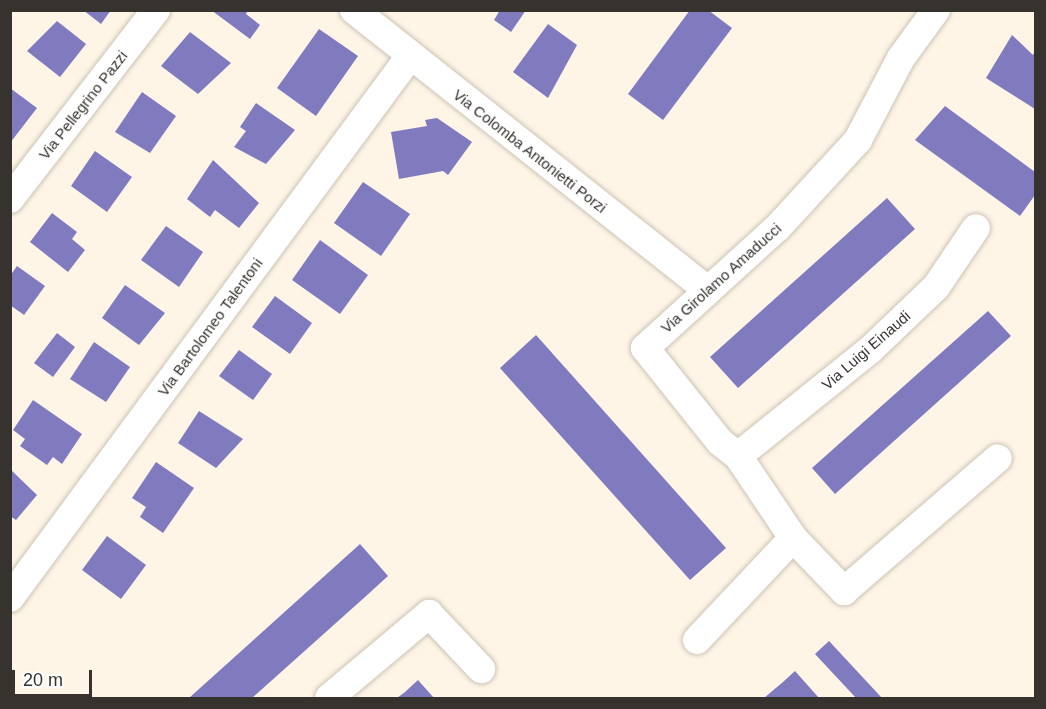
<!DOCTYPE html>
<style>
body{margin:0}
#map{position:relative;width:1046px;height:709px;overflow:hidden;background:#fef5e7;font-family:Helvetica,sans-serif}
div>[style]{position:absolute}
.building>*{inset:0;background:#807abf}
.roads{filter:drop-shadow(0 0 2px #cbc3b5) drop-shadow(0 0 2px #cbc3b5)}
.minor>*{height:28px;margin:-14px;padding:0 14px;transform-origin:14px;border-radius:14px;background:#fff}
span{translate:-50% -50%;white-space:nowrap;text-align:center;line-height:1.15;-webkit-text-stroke:5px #fff;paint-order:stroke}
.street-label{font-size:15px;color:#36322d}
.frame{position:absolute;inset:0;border:12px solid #36322d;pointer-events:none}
.scale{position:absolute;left:12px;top:670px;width:80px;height:27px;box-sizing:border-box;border:3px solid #36322d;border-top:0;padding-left:8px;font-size:18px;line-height:21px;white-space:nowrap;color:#36322d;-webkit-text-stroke:4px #fff;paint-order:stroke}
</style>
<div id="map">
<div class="building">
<i style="clip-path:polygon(83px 10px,111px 10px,101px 24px)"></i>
<i style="clip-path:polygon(211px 10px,248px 10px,246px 14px,260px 25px,250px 39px)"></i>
<i style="clip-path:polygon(500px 10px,526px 10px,511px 32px,494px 20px)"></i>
<i style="clip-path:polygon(690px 10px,708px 10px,732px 28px,663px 120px,628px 94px)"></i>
<i style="clip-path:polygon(57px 21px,86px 44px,60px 77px,27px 51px)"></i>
<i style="clip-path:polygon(548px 24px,577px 45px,548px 98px,513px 72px)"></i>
<i style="clip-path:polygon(319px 29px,358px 56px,316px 116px,277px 88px)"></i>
<i style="clip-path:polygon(190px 32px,231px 63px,198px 94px,161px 66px)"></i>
<i style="clip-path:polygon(1012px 35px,1033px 55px,1035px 51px,1035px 109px,986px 78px)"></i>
<i style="clip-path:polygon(10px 88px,37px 108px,10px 143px)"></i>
<i style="clip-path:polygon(142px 92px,176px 116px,150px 153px,115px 132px)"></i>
<i style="clip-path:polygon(256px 103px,295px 130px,266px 164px,234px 147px,246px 131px,240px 127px)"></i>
<i style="clip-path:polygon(945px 106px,1035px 172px,1035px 195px,1020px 216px,915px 140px)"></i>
<i style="clip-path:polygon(437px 118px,472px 142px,448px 175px,443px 171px,399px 179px,391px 132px,427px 126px,425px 120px)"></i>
<i style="clip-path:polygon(95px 151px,132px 177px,107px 212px,71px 186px)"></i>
<i style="clip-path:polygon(213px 160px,259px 203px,239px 228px,215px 210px,210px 217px,187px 199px)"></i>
<i style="clip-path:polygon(363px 182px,410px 214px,381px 256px,334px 223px)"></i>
<i style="clip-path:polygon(887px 198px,915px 229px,738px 388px,710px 357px)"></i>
<i style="clip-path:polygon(52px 213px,77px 232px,72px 239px,85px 250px,68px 272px,30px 242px)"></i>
<i style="clip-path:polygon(166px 226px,203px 252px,179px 287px,141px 260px)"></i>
<i style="clip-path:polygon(320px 240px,368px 275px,340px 314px,292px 280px)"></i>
<i style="clip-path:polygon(17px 266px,45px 286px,24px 315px,10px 305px,10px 276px)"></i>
<i style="clip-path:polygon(125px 285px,165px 313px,139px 345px,102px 318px)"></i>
<i style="clip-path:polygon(275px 296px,312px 323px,290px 354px,252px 327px)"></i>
<i style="clip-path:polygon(988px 311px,1011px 336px,835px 494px,812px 468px)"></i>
<i style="clip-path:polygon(57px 333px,75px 347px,53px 377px,34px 363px)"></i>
<i style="clip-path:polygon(536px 335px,726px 548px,690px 580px,500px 368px)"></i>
<i style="clip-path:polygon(94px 342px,130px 367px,106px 402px,70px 379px)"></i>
<i style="clip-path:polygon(239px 350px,272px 374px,253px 400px,219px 376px)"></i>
<i style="clip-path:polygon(33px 400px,82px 434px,62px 464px,53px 457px,47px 465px,20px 446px,25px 439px,13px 430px)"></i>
<i style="clip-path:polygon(199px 411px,243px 439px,216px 468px,178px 443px)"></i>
<i style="clip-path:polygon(156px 462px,194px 488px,163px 533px,140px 517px,146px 507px,132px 498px)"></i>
<i style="clip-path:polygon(10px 469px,37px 495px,16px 520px,10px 516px)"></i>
<i style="clip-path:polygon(107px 536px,146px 565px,121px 599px,82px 570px)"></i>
<i style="clip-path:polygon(360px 544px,388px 576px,365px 597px,252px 698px,189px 698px)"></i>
<i style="clip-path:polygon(829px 641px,882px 698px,856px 698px,815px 654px)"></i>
<i style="clip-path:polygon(795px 671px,819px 698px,764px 698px,783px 682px)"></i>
<i style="clip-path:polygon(418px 680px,434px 698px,397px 698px,405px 692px)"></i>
</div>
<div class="roads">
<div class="minor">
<i style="left:354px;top:10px;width:451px;rotate:38.4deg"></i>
<i style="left:936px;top:10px;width:59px;rotate:126.1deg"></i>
<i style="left:901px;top:58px;width:93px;rotate:117.7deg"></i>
<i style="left:858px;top:140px;width:118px;rotate:132.6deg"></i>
<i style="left:778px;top:227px;width:180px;rotate:137.7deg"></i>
<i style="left:645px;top:348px;width:120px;rotate:51.4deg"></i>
<i style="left:720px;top:442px;width:23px;rotate:38deg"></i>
<i style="left:738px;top:456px;width:99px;rotate:56.1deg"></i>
<i style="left:793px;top:538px;width:74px;rotate:46.1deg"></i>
<i style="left:844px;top:591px;width:203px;rotate:-40.8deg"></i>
<i style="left:10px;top:199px;width:239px;rotate:-52.3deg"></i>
<i style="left:738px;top:456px;width:169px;rotate:-38.8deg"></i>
<i style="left:870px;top:350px;width:91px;rotate:-43.7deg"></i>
<i style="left:936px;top:287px;width:71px;rotate:-55.9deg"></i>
<i style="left:10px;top:598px;width:674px;rotate:-53.57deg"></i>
<i style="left:697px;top:640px;width:140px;rotate:-46.7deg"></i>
<i style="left:329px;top:698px;width:131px;rotate:-40deg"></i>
<i style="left:429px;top:614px;width:76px;rotate:46.6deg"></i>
</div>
</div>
<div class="street-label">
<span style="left:83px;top:105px;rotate:-52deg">Via Pellegrino Pazzi</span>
<span style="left:530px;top:151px;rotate:38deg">Via Colomba Antonietti Porzi</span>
<span style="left:721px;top:278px;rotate:-42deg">Via Girolamo Amaducci</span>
<span style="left:210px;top:327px;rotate:-54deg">Via Bartolomeo Talentoni</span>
<span style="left:866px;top:350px;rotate:-41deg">Via Luigi Einaudi</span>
</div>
<div class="frame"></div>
<div class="scale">20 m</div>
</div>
